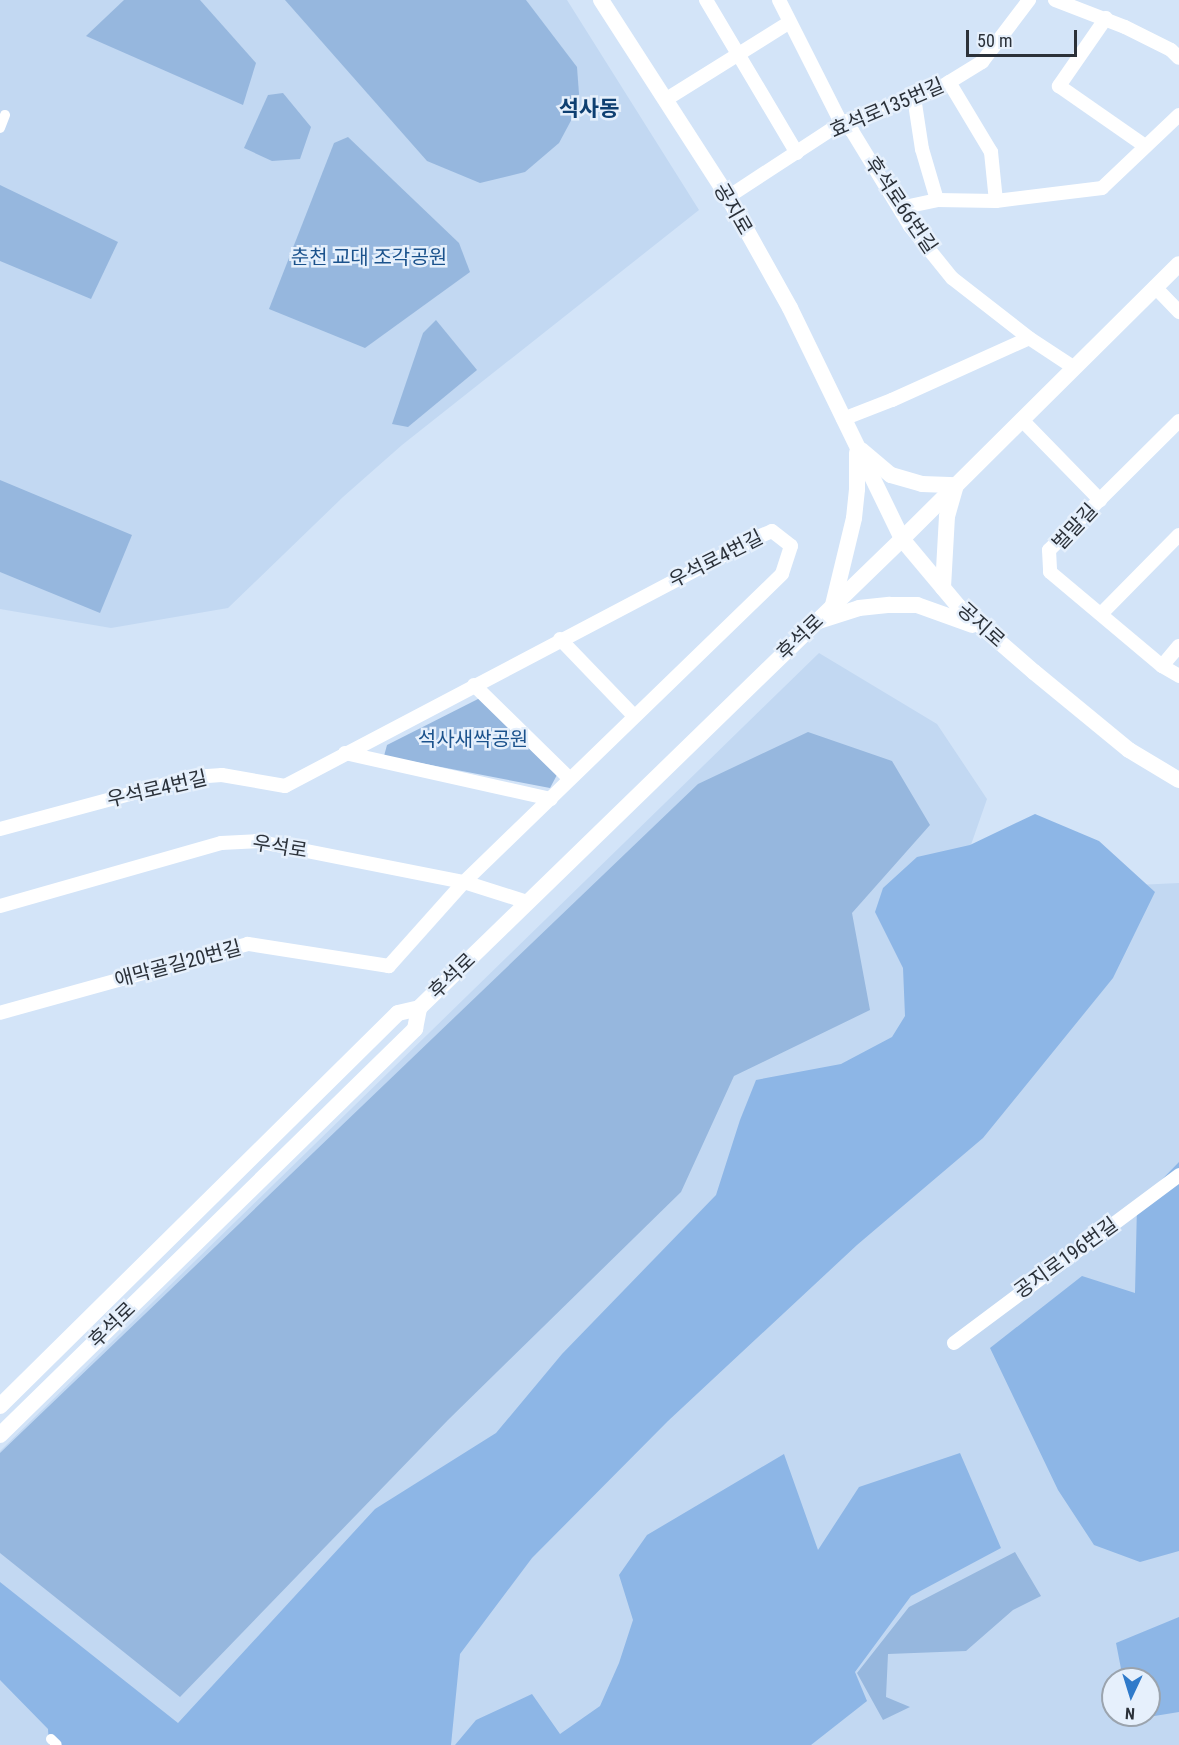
<!DOCTYPE html>
<html>
<head>
<meta charset="utf-8">
<style>
  body { margin:0 }
  #map { position:relative; width:1179px; height:1745px; overflow:hidden; background:#d3e4f8; font-family:"Roboto Condensed","Noto Sans KR",sans-serif }
  div>[style] { position:absolute }
  .built>* { inset:0; background:#c2d8f2 }
  .green>* { inset:0; background:#96b7de }
  .forest>* { inset:0; background:#8db6e6 }
  .pedestrian>* { height:10px; margin:-5px; padding:0 5px; transform-origin:5px; border-radius:5px; background:#fff }
  .minor>* { height:14px; margin:-7px; padding:0 7px; transform-origin:7px; border-radius:7px; background:#fff }
  .tertiary>* { height:16px; margin:-8px; padding:0 8px; transform-origin:8px; border-radius:8px; background:#fff }
  span { translate:-50% -50%; white-space:nowrap; text-align:center; line-height:1.15; -webkit-text-stroke:5px #e6f0fc; paint-order:stroke }
  .street-label { font-size:20px; color:#2b3139 }
  .park-label { font-size:20px; color:#1b528c }
  .quarter-label { font-size:22px; color:#0e3f71; font-weight:700 }
  .north { position:absolute; left:1101px; top:1667px; width:60px; height:60px; box-sizing:border-box; background:#e6f0fc; border:2px solid #9ba4ae; border-radius:50%; rotate:184deg; font-size:16px; font-weight:700; line-height:24px; text-align:center; color:#2b3139 }
  .north::after { content:''; display:block; margin:auto; width:21px; height:27px; background:#2f7aca; clip-path:polygon(50% 0,100% 100%,50% 72%,0 100%) }
  .scale { position:absolute; left:966px; top:30px; width:111px; height:27px; box-sizing:border-box; border:3px solid #2b3139; border-top:0; padding-left:8px; font-size:18px; line-height:21px; white-space:nowrap; color:#2b3139; -webkit-text-stroke:4px #e6f0fc; paint-order:stroke }
</style>
</head>
<body>
<div id="map">
  <div class="built">
    <i style="clip-path:polygon(0 0,567px 0,699px 210px,402px 445px,343px 497px,228px 608px,111px 628px,0 609px)"></i>
    <i style="clip-path:polygon(evenodd,819px 653px,937px 724px,987px 799px,965px 862px,1116px 886px,1179px 883px,1179px 1745px,0 1745px,0 1451px,819px 653px,1113px 1679px,1149px 1679px,1149px 1715px,1113px 1715px,1113px 1679px)"></i>
  </div>
  <div class="green">
    <i style="clip-path:polygon(124px 0,200px 0,256px 63px,243px 105px,86px 36px)"></i>
    <i style="clip-path:polygon(285px 0,526px 0,577px 67px,579px 94px,574px 115px,559px 143px,525px 172px,480px 183px,427px 161px)"></i>
    <i style="clip-path:polygon(283px 93px,311px 127px,300px 159px,272px 161px,244px 148px,268px 95px)"></i>
    <i style="clip-path:polygon(348px 137px,459px 243px,470px 272px,365px 348px,269px 309px,334px 143px)"></i>
    <i style="clip-path:polygon(0 185px,118px 242px,91px 299px,0 261px)"></i>
    <i style="clip-path:polygon(436px 320px,477px 370px,408px 427px,392px 424px,423px 333px)"></i>
    <i style="clip-path:polygon(0 480px,132px 535px,100px 613px,0 572px)"></i>
    <i style="clip-path:polygon(480px 698px,558px 773px,550px 788px,384px 756px,387px 745px)"></i>
    <i style="clip-path:polygon(808px 732px,892px 761px,930px 825px,852px 913px,870px 1010px,734px 1076px,681px 1192px,448px 1420px,180px 1697px,0 1553px,0 1453px,698px 784px)"></i>
    <i style="clip-path:polygon(1015px 1552px,1041px 1596px,1013px 1610px,966px 1651px,888px 1654px,886px 1697px,910px 1707px,883px 1720px,857px 1673px,909px 1607px)"></i>
  </div>
  <div class="forest">
    <i style="clip-path:polygon(1035px 814px,1099px 841px,1155px 892px,1113px 978px,983px 1138px,857px 1245px,668px 1421px,532px 1558px,460px 1654px,451px 1745px,49px 1745px,48px 1729px,0 1680px,0 1582px,178px 1723px,375px 1509px,496px 1433px,562px 1354px,716px 1195px,740px 1120px,756px 1080px,841px 1064px,892px 1037px,905px 1016px,903px 968px,875px 912px,883px 888px,917px 857px,970px 845px)"></i>
    <i style="clip-path:polygon(1179px 1162px,1179px 1551px,1140px 1562px,1094px 1545px,1058px 1490px,990px 1348px,1082px 1276px,1135px 1293px,1137px 1205px)"></i>
    <i style="clip-path:polygon(960px 1453px,1001px 1548px,911px 1596px,855px 1672px,867px 1701px,811px 1745px,455px 1745px,476px 1720px,532px 1694px,560px 1734px,600px 1706px,619px 1663px,633px 1620px,619px 1575px,647px 1535px,784px 1454px,818px 1550px,859px 1487px)"></i>
    <i style="clip-path:polygon(1179px 1617px,1179px 1712px,1142px 1718px,1141px 1715px,1149px 1715px,1149px 1679px,1123px 1679px,1116px 1643px)"></i>
  </div>
  <div class="pedestrian">
    <i style="left:0;top:128px;width:14px;rotate:-69deg"></i>
    <i style="left:51px;top:1739px;width:8px;rotate:45deg"></i>
  </div>
  <div class="minor">
    <i style="left:706px;top:0;width:178px;rotate:59.3deg"></i>
    <i style="left:779px;top:0;width:138px;rotate:63.2deg"></i>
    <i style="left:841px;top:123px;width:14px;rotate:36deg"></i>
    <i style="left:852px;top:131px;width:111px;rotate:58.6deg"></i>
    <i style="left:910px;top:226px;width:67px;rotate:51.1deg"></i>
    <i style="left:952px;top:278px;width:98px;rotate:37.9deg"></i>
    <i style="left:1029px;top:338px;width:53px;rotate:33.4deg"></i>
    <i style="left:1055px;top:0;width:75px;rotate:21.1deg"></i>
    <i style="left:1125px;top:27px;width:51px;rotate:26.6deg"></i>
    <i style="left:1171px;top:50px;width:11px;rotate:45deg"></i>
    <i style="left:1106px;top:18px;width:83px;rotate:124.7deg"></i>
    <i style="left:1059px;top:86px;width:105px;rotate:34.9deg"></i>
    <i style="left:949px;top:82px;width:82px;rotate:59deg"></i>
    <i style="left:991px;top:152px;width:49px;rotate:84.2deg"></i>
    <i style="left:914px;top:97px;width:53px;rotate:81.3deg"></i>
    <i style="left:922px;top:149px;width:53px;rotate:73.6deg"></i>
    <i style="left:665px;top:100px;width:147px;rotate:-32deg"></i>
    <i style="left:728px;top:197px;width:135px;rotate:-33.2deg"></i>
    <i style="left:841px;top:123px;width:103px;rotate:-19.3deg"></i>
    <i style="left:938px;top:89px;width:52px;rotate:-31.5deg"></i>
    <i style="left:982px;top:62px;width:78px;rotate:-52.8deg"></i>
    <i style="left:900px;top:208px;width:38px;rotate:-12deg"></i>
    <i style="left:937px;top:200px;width:59px;rotate:1deg"></i>
    <i style="left:996px;top:201px;width:107px;rotate:-7deg"></i>
    <i style="left:1102px;top:188px;width:106px;rotate:-43.5deg"></i>
    <i style="left:1155px;top:287px;width:35px;rotate:46deg"></i>
    <i style="left:843px;top:419px;width:53px;rotate:-21.2deg"></i>
    <i style="left:892px;top:400px;width:150px;rotate:-24.3deg"></i>
    <i style="left:1022px;top:420px;width:112px;rotate:45.7deg"></i>
    <i style="left:1179px;top:421px;width:183px;rotate:135.2deg"></i>
    <i style="left:1049px;top:550px;width:22px;rotate:87deg"></i>
    <i style="left:1050px;top:572px;width:146px;rotate:40deg"></i>
    <i style="left:1162px;top:666px;width:20px;rotate:30deg"></i>
    <i style="left:1101px;top:614px;width:111px;rotate:-45.4deg"></i>
    <i style="left:560px;top:639px;width:107px;rotate:46.1deg"></i>
    <i style="left:1162px;top:666px;width:26px;rotate:-50deg"></i>
    <i style="left:474px;top:685px;width:134px;rotate:44.4deg"></i>
    <i style="left:345px;top:753px;width:211px;rotate:12.6deg"></i>
    <i style="left:0;top:829px;width:200px;rotate:-15.1deg"></i>
    <i style="left:193px;top:777px;width:29px;rotate:-4deg"></i>
    <i style="left:222px;top:775px;width:64px;rotate:9.9deg"></i>
    <i style="left:285px;top:786px;width:535px;rotate:-27.76deg"></i>
    <i style="left:758px;top:537px;width:15px;rotate:-23deg"></i>
    <i style="left:772px;top:531px;width:24px;rotate:38deg"></i>
    <i style="left:791px;top:546px;width:29px;rotate:108deg"></i>
    <i style="left:782px;top:574px;width:443px;rotate:135.9deg"></i>
    <i style="left:464px;top:882px;width:113px;rotate:131.8deg"></i>
    <i style="left:389px;top:966px;width:143px;rotate:-171.1deg"></i>
    <i style="left:248px;top:944px;width:257px;rotate:164.5deg"></i>
    <i style="left:0;top:906px;width:230px;rotate:-15.9deg"></i>
    <i style="left:221px;top:843px;width:35px;rotate:-3deg"></i>
    <i style="left:256px;top:841px;width:212px;rotate:11.2deg"></i>
    <i style="left:464px;top:882px;width:66px;rotate:17.6deg"></i>
    <i style="left:954px;top:1343px;width:281px;rotate:-36.7deg"></i>
  </div>
  <div class="tertiary">
    <i style="left:601px;top:0;width:234px;rotate:57.2deg"></i>
    <i style="left:728px;top:197px;width:127px;rotate:60.8deg"></i>
    <i style="left:790px;top:308px;width:257px;rotate:64.1deg"></i>
    <i style="left:902px;top:539px;width:87px;rotate:50.1deg"></i>
    <i style="left:958px;top:606px;width:101px;rotate:41deg"></i>
    <i style="left:1034px;top:672px;width:123px;rotate:39.4deg"></i>
    <i style="left:1129px;top:750px;width:58px;rotate:31deg"></i>
    <i style="left:861px;top:450px;width:39px;rotate:40deg"></i>
    <i style="left:891px;top:475px;width:32px;rotate:16deg"></i>
    <i style="left:922px;top:484px;width:34px;rotate:2deg"></i>
    <i style="left:956px;top:485px;width:32px;rotate:106deg"></i>
    <i style="left:947px;top:516px;width:72px;rotate:93.2deg"></i>
    <i style="left:833px;top:605px;width:89px;rotate:-76.4deg"></i>
    <i style="left:854px;top:518px;width:29px;rotate:-84deg"></i>
    <i style="left:857px;top:489px;width:36px;rotate:-90deg"></i>
    <i style="left:819px;top:621px;width:42px;rotate:-18deg"></i>
    <i style="left:859px;top:608px;width:31px;rotate:-6deg"></i>
    <i style="left:890px;top:605px;width:27px"></i>
    <i style="left:917px;top:605px;width:59px;rotate:19.7deg"></i>
    <i style="left:0;top:1406px;width:559px;rotate:-44.64deg"></i>
    <i style="left:398px;top:1013px;width:22px;rotate:-13deg"></i>
    <i style="left:419px;top:1008px;width:673px;rotate:-44.16deg"></i>
    <i style="left:902px;top:539px;width:390px;rotate:-44.8deg"></i>
    <i style="left:0;top:1435px;width:581px;rotate:-44.37deg"></i>
    <i style="left:415px;top:1029px;width:21px;rotate:-79deg"></i>
  </div>
  <div class="street-label">
    <span style="left:887px;top:108px;rotate:-23deg">효석로135번길</span>
    <span style="left:901px;top:205px;rotate:56deg">후석로66번길</span>
    <span style="left:733px;top:209px;rotate:60deg">공지로</span>
    <span style="left:1075px;top:527px;rotate:-47deg">벌말길</span>
    <span style="left:716px;top:559px;rotate:-27deg">우석로4번길</span>
    <span style="left:981px;top:625px;rotate:42deg">공지로</span>
    <span style="left:800px;top:637px;rotate:-44deg">후석로</span>
    <span style="left:157px;top:789px;rotate:-13deg">우석로4번길</span>
    <span style="left:280px;top:847px;rotate:9deg">우석로</span>
    <span style="left:178px;top:964px;rotate:-15deg">애막골길20번길</span>
    <span style="left:452px;top:976px;rotate:-44deg">후석로</span>
    <span style="left:1066px;top:1258px;rotate:-36deg">공지로196번길</span>
    <span style="left:112px;top:1325px;rotate:-44deg">후석로</span>
  </div>
  <div class="park-label">
    <span style="left:369px;top:257px">춘천 교대 조각공원</span>
    <span style="left:473px;top:739px">석사새싹공원</span>
  </div>
  <div class="quarter-label">
    <span style="left:589px;top:109px">석사동</span>
  </div>
  <div class="north">N</div>
  <div class="scale">50 m</div>
</div>
</body>
</html>
